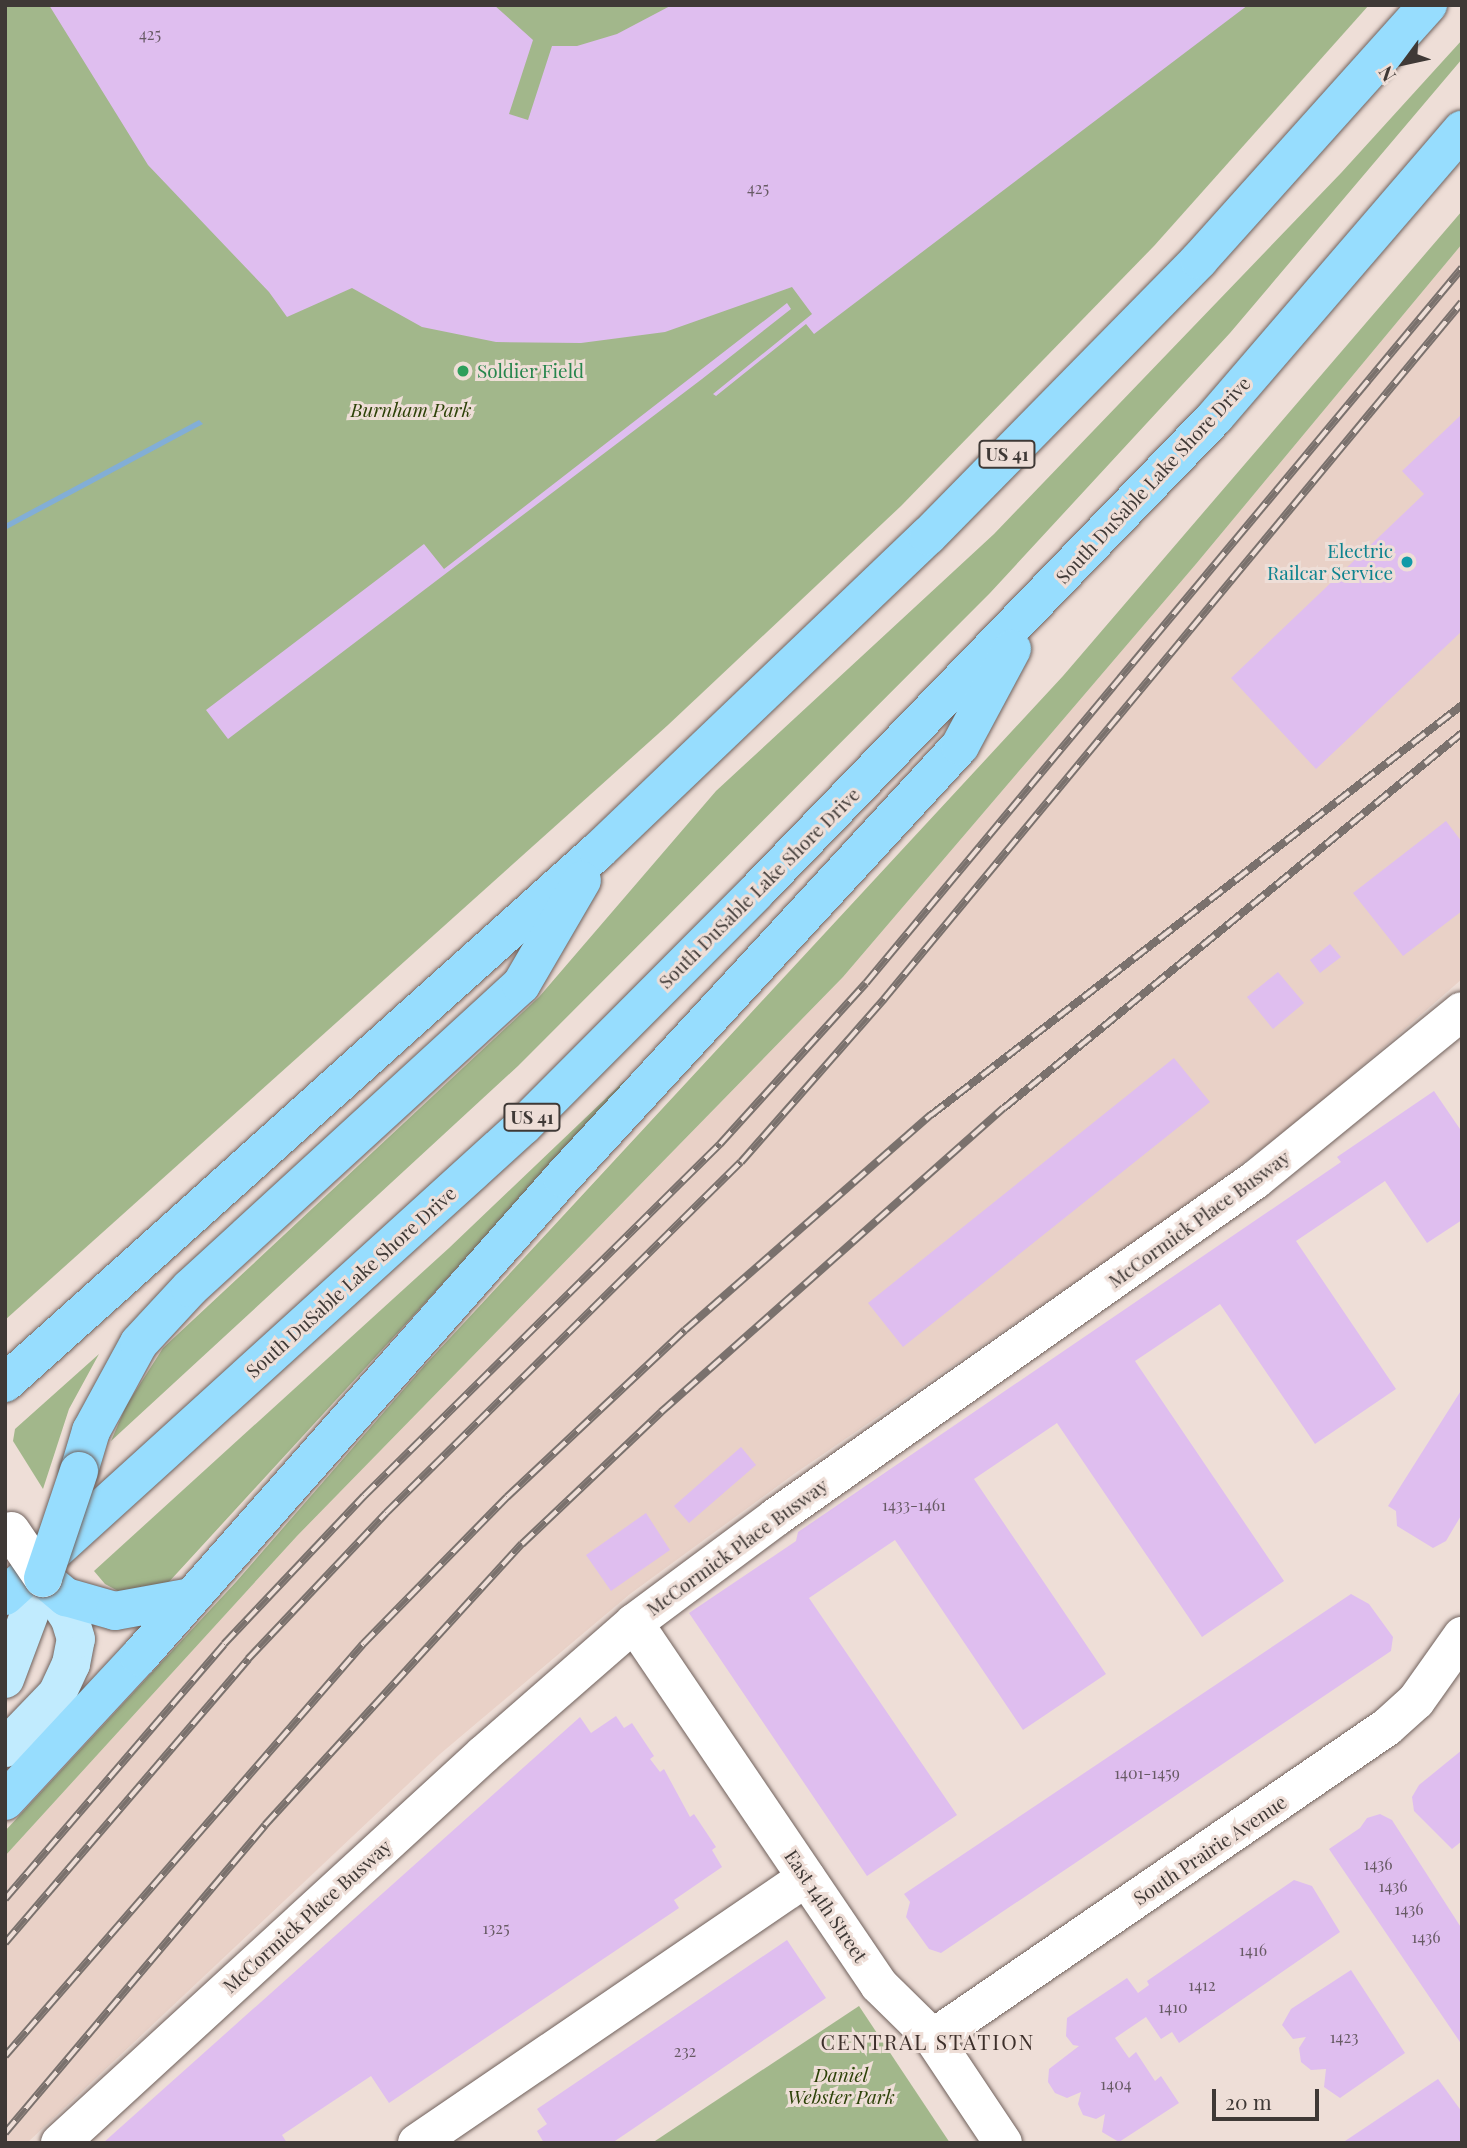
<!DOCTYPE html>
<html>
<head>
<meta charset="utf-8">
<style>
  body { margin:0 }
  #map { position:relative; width:1467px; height:2148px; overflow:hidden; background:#eeded7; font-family:"Playfair Display",serif }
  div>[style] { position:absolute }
  .built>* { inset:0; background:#e9d1c7 }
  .green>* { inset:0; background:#a2b78b }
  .water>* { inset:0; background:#82aed6 }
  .building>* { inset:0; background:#dfbeef }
  .roads { filter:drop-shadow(0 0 2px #70615c) drop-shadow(0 0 2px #70615c) }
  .minor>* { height:38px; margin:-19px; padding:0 19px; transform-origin:19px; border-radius:19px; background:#fff }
  .major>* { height:38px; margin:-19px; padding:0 19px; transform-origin:19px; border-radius:19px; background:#c1ebfe }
  .highway>* { height:38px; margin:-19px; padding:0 19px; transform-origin:19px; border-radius:19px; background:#97ddfe }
  .rail>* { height:8px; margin-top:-4px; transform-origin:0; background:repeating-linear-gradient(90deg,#eeded7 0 16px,#7a716d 0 32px); box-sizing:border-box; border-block:2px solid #7a716d }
  .bridges { filter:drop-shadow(0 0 2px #70615c) drop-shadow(0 0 2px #70615c) }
  .minor-bridge>* { height:38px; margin:-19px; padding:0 19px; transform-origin:19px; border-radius:19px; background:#fff }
  .highway-bridge>* { height:38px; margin:-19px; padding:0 19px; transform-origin:19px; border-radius:19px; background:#97ddfe }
  .dots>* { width:19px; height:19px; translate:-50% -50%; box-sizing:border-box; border:4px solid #eeded7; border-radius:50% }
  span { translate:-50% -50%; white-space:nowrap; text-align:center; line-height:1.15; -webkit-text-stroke:6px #eeded7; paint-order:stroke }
  .number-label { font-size:16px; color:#675a64 }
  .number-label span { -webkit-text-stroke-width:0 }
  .shield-label span { padding:2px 5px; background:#eeded7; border:2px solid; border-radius:5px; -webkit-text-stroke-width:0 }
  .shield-label { font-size:18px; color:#3f3936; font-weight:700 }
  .leisure-label { font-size:19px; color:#27864d }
  .left { translate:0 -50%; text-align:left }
  .park-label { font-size:19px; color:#2d4208; font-style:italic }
  .street-label { font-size:19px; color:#3f3936 }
  .culture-label { font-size:19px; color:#0d838f }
  .right { translate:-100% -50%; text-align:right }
  .neighbourhood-label { font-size:21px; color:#3c2f2a; letter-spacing:2px }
  .frame { position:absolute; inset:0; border:7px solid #3f3936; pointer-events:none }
  .north { position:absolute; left:1369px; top:28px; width:70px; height:70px; -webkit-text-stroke:5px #eeded7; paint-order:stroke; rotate:237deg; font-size:19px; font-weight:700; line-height:28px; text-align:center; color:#3f3936 }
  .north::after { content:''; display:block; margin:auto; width:24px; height:32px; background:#3f3936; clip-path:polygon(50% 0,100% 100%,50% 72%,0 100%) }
  .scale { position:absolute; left:1212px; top:2089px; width:107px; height:32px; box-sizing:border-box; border:4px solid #3f3936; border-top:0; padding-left:9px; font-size:21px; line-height:24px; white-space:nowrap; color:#3f3936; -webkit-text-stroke:5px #eeded7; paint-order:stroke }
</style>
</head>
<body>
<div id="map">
  <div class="built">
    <i style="clip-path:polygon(1462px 244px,1462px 979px,1299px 1121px,1160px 1224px,794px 1474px,630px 1594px,440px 1754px,27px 2143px,5px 2143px,5px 1856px,297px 1536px,843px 977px,1196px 564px)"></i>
  </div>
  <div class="green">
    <i style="clip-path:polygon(5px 5px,1369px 5px,1154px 246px,901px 506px,668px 725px,5px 1320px)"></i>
    <i style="clip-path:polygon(1462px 40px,1462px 59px,1230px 333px,990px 593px,518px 1066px,111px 1441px,126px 1406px,163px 1348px,539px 997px,716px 791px,994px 534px,1341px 173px)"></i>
    <i style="clip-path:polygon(1462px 211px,1462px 244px,1196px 564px,843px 977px,297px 1536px,5px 1856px,5px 1831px,236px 1582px,424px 1366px,1063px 676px)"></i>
    <i style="clip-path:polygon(624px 1081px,627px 1083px,167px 1584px,118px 1591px,105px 1584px,94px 1571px,449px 1248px)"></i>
    <i style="clip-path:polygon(99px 1354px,69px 1409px,43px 1489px,13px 1441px,15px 1429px)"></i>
    <i style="clip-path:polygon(859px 2006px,950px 2143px,652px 2143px)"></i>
  </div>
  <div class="water">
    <i style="clip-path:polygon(199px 420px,203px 424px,5px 530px,5px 524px)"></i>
  </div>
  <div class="building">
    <i style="clip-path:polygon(49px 5px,494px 5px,533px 40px,509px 114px,528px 120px,552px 46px,577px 46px,617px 34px,672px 5px,1248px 5px,814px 334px,806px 324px,716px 396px,713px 394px,812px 314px,792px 287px,665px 332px,581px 343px,496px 342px,422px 327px,352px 288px,287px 317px,269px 292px,148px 165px)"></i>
    <i style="clip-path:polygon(787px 303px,791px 309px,702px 379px,228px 739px,206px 710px,424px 544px,444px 569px)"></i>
    <i style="clip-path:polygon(1462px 414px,1462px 631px,1316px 769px,1231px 678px,1424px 494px,1402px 471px)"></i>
    <i style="clip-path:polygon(1446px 821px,1462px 842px,1462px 911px,1403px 956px,1353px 893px)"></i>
    <i style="clip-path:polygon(1330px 944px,1341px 957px,1320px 973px,1310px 960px)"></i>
    <i style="clip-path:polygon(1278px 972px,1304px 1003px,1273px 1029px,1247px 997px)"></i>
    <i style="clip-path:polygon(1174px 1058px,1210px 1102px,903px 1347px,868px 1303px)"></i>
    <i style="clip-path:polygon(1434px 1091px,1462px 1132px,1462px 1220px,1427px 1243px,1385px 1181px,1296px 1241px,1396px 1389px,1315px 1444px,1220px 1304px,1135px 1361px,1284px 1581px,1202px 1637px,1057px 1423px,974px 1479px,1106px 1674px,1023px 1730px,895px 1540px,809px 1598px,957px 1815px,867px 1876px,689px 1613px,796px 1541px,798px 1532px,1341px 1162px,1337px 1157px)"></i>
    <i style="clip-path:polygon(1462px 1389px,1462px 1514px,1446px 1541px,1433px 1548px,1397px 1526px,1396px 1511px,1388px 1506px)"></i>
    <i style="clip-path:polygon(741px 1447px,756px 1465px,689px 1523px,674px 1506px)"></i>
    <i style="clip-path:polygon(646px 1513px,670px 1550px,611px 1591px,586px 1555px)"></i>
    <i style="clip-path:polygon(1351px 1594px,1369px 1604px,1393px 1637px,1391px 1651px,941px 1953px,929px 1949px,906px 1917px,910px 1902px,904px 1894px)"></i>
    <i style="clip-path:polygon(616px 1716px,624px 1728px,632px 1723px,654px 1756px,650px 1759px,660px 1772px,664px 1769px,690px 1817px,694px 1814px,716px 1847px,712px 1850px,722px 1867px,674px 1900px,679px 1908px,389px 2103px,371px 2076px,282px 2135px,287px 2143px,103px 2143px,580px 1717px,591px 1733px)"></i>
    <i style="clip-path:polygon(1462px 1750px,1462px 1841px,1452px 1849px,1414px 1811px,1412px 1797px,1419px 1785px)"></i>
    <i style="clip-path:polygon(1380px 1814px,1392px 1820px,1462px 1929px,1462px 2045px,1329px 1849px,1360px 1828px,1367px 1818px)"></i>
    <i style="clip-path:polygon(1294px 1880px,1312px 1886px,1340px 1932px,1179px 2043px,1172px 2032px,1161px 2039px,1146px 2017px,1115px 2038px,1129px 2058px,1136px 2052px,1155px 2081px,1161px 2076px,1179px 2103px,1119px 2142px,1102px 2132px,1105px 2114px,1096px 2119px,1083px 2115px,1078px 2104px,1081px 2092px,1067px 2098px,1055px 2093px,1048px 2082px,1049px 2069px,1079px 2046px,1073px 2045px,1066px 2036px,1067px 2018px,1127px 1978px,1138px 1993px,1149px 1985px,1147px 1981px)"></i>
    <i style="clip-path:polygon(787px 1940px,826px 1998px,612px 2143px,544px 2143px,537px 2131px,547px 2124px,537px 2109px)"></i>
    <i style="clip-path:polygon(1351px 1970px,1405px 2053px,1340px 2098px,1324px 2087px,1326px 2069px,1311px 2070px,1301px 2062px,1299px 2048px,1306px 2037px,1293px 2039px,1282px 2025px,1291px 2009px)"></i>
    <i style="clip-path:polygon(1438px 2079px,1462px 2112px,1462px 2143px,1342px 2143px)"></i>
  </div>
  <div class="roads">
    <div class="minor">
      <i style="left:634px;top:1623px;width:437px;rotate:55.9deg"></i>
      <i style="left:879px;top:1985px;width:76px;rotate:44.5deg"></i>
      <i style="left:933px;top:2038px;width:126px;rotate:56.3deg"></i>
      <i style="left:933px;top:2038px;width:550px;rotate:-34.41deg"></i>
      <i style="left:1387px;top:1727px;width:39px;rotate:-42deg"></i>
      <i style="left:1416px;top:1701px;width:80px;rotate:-54.7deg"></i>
      <i style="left:60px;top:2143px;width:575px;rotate:-42.53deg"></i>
      <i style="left:484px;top:1754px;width:199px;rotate:-41.1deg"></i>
      <i style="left:634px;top:1623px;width:177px;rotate:-36.7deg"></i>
      <i style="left:776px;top:1517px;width:586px;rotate:-35.13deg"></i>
      <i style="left:1255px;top:1180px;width:267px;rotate:-39.2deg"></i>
      <i style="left:417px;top:2143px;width:471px;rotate:-34.3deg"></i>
    </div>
    <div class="major">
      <i style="left:5px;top:1679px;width:108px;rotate:-69.4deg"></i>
      <i style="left:5px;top:1748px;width:75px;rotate:-46.1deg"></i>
      <i style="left:57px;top:1694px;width:33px;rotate:-65deg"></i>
      <i style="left:71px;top:1664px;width:25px;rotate:-79deg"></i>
      <i style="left:76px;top:1639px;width:21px;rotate:-107deg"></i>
      <i style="left:70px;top:1619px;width:49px;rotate:-123.4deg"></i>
    </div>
    <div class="highway">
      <i style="left:5px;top:1383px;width:797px;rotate:-41.9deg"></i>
      <i style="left:598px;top:851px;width:456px;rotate:-43.7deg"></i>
      <i style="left:928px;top:536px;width:387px;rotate:-45.5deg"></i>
      <i style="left:1199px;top:260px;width:343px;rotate:-48.1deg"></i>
      <i style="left:79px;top:1471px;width:42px;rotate:-73.3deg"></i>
      <i style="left:91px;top:1431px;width:100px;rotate:-61.4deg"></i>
      <i style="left:139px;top:1343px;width:75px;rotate:-47.2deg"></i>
      <i style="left:190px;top:1288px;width:449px;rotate:-42.5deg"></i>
      <i style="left:521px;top:985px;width:121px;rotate:-59.8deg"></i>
      <i style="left:43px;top:1578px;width:30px;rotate:40deg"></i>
      <i style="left:66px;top:1597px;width:51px;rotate:15.9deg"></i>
      <i style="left:115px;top:1611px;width:78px;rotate:-10.3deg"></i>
      <i style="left:5px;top:1596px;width:699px;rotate:-42.22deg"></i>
      <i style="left:523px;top:1126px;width:330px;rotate:-45.1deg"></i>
      <i style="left:756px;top:892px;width:661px;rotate:-45.98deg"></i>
      <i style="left:1215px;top:417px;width:379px;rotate:-49.3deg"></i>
      <i style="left:5px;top:1801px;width:197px;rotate:-47.1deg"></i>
      <i style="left:139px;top:1657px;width:639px;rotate:-48.55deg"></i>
      <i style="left:562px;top:1178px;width:587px;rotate:-47.35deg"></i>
      <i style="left:960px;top:746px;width:110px;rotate:-61.8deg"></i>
    </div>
  </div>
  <div class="rail">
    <i style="left:5px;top:1899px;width:336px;rotate:-49.3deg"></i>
    <i style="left:224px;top:1644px;width:204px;rotate:-46.6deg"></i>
    <i style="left:364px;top:1496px;width:501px;rotate:-44.68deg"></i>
    <i style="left:720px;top:1144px;width:217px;rotate:-47.8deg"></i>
    <i style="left:866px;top:983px;width:931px;rotate:-50.19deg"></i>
    <i style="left:5px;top:1943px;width:374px;rotate:-49.4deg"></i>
    <i style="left:248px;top:1659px;width:201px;rotate:-46.6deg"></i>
    <i style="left:386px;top:1513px;width:499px;rotate:-44.7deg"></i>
    <i style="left:741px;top:1162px;width:217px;rotate:-48.7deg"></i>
    <i style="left:884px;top:999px;width:905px;rotate:-50.33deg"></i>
    <i style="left:5px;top:2056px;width:546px;rotate:-49.01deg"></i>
    <i style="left:363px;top:1644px;width:206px;rotate:-45.6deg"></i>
    <i style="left:507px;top:1497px;width:244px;rotate:-43.2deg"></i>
    <i style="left:685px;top:1330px;width:327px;rotate:-41.2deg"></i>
    <i style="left:931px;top:1115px;width:671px;rotate:-37.67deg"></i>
    <i style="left:5px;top:2133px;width:403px;rotate:-49.8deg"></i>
    <i style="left:265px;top:1825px;width:381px;rotate:-47.6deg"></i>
    <i style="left:522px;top:1544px;width:192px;rotate:-43.5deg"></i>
    <i style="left:661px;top:1412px;width:458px;rotate:-41.6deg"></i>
    <i style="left:1004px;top:1108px;width:592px;rotate:-39.31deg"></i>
  </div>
  <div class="bridges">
    <div class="minor-bridge">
      <i style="left:11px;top:1531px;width:57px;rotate:55.8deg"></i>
    </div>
    <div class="highway-bridge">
      <i style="left:43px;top:1578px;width:113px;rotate:-71.4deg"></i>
    </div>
  </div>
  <div class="dots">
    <i style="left:463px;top:371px;background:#2e9e5b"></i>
    <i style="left:1407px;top:562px;background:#0f9aa8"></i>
  </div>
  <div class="number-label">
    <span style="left:150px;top:34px">425</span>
    <span style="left:758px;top:188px">425</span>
    <span style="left:914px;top:1505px">1433-1461</span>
    <span style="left:1147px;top:1773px">1401-1459</span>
    <span style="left:1378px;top:1864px">1436</span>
    <span style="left:1393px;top:1886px">1436</span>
    <span style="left:1409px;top:1909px">1436</span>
    <span style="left:496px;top:1928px">1325</span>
    <span style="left:1426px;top:1937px">1436</span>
    <span style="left:1253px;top:1950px">1416</span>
    <span style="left:1202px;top:1985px">1412</span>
    <span style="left:1173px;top:2007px">1410</span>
    <span style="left:1344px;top:2037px">1423</span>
    <span style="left:685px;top:2051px">232</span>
    <span style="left:1116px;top:2084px">1404</span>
  </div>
  <div class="shield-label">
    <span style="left:1007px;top:454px">US 41</span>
    <span style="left:532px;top:1117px">US 41</span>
  </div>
  <div class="leisure-label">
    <span class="left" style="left:477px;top:371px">Soldier Field</span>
  </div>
  <div class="park-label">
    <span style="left:411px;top:410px">Burnham Park</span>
    <span style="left:841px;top:2086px">Daniel<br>Webster Park</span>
  </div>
  <div class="street-label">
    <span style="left:1153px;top:480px;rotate:-47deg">South DuSable Lake Shore Drive</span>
    <span style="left:759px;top:888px;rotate:-45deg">South DuSable Lake Shore Drive</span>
    <span style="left:1199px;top:1219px;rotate:-36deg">McCormick Place Busway</span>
    <span style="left:351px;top:1282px;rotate:-42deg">South DuSable Lake Shore Drive</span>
    <span style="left:737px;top:1547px;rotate:-36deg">McCormick Place Busway</span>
    <span style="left:1210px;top:1850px;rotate:-34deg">South Prairie Avenue</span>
    <span style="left:826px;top:1906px;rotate:56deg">East 14th Street</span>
    <span style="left:307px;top:1916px;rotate:-42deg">McCormick Place Busway</span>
  </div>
  <div class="culture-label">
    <span class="right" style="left:1393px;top:562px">Electric<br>Railcar Service</span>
  </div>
  <div class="neighbourhood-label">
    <span style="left:928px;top:2041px">CENTRAL STATION</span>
  </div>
  <div class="frame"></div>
  <div class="north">N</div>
  <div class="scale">20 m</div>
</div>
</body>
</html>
